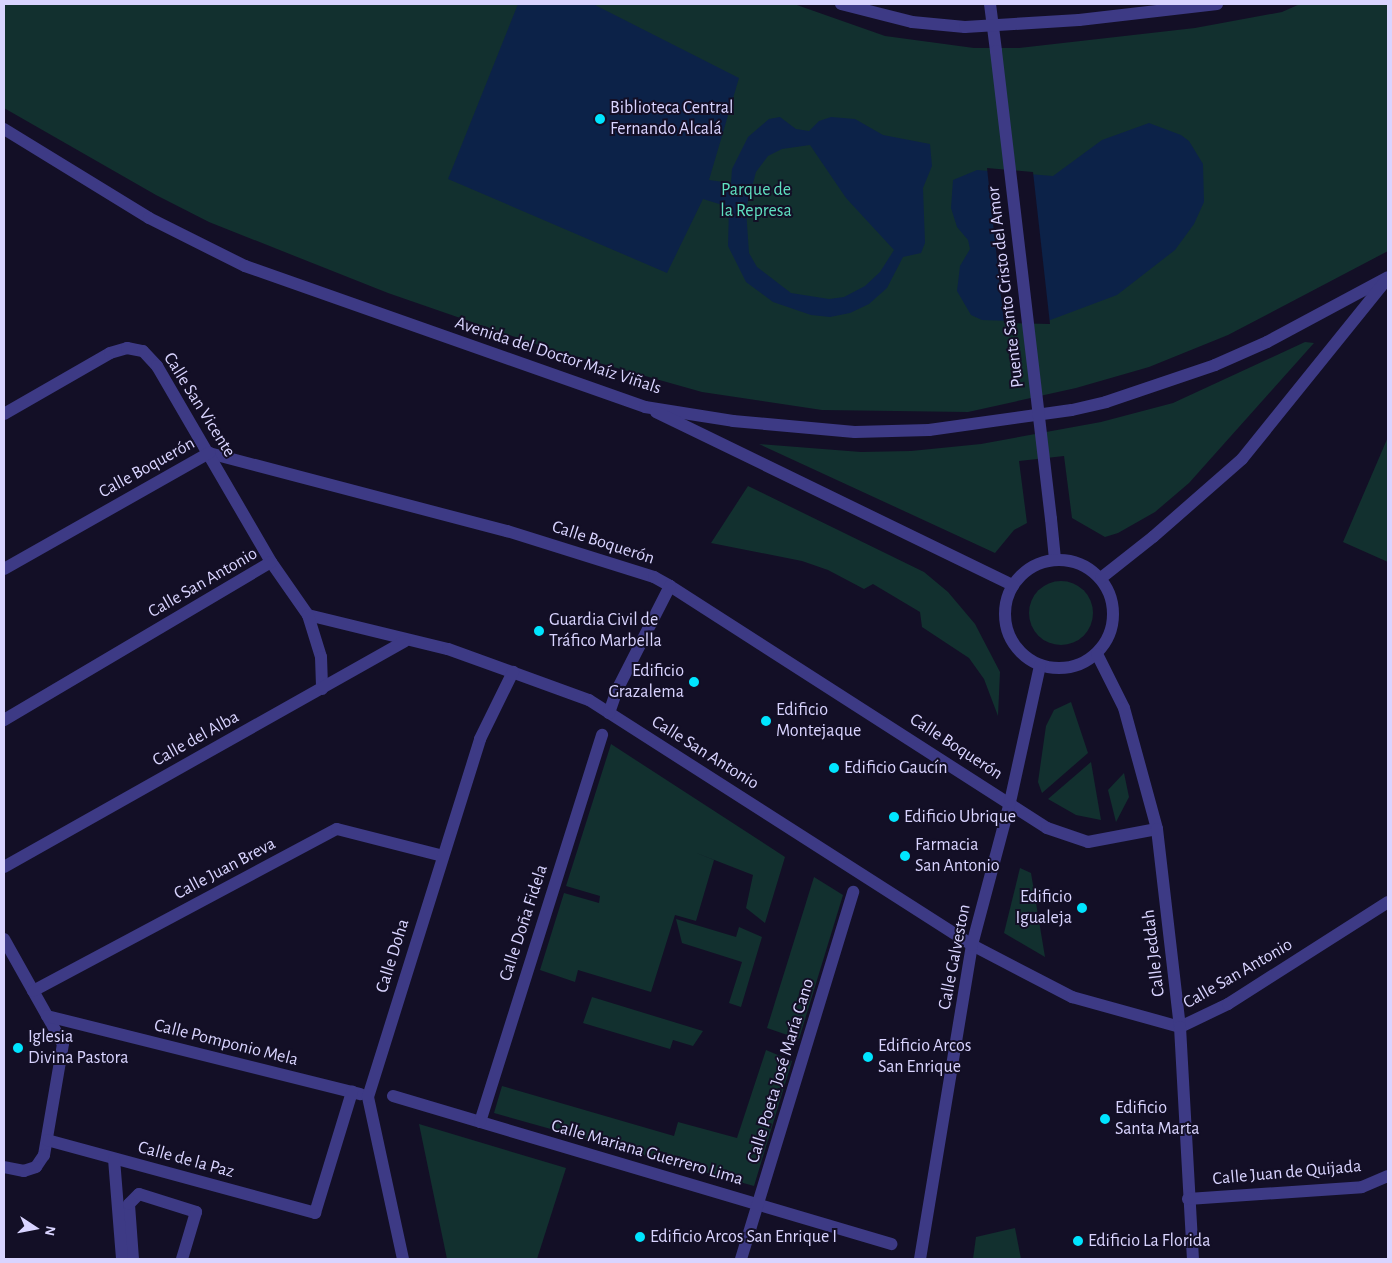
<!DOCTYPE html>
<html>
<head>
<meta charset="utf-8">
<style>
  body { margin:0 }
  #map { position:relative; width:1392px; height:1263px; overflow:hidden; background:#130f26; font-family:"Alegreya Sans",sans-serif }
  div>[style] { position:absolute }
  .green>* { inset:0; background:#12302f }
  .round { border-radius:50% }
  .water>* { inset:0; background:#0c2248 }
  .pier>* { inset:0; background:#130f26 }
  .pedestrian>* { height:12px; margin:-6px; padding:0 6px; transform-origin:6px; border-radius:6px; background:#3d3a85 }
  .minor>* { height:12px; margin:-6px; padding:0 6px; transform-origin:6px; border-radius:6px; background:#3d3a85 }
  .minor>.ring { margin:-6px; padding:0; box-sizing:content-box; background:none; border:12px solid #3d3a85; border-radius:50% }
  .tertiary>* { height:12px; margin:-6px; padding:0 6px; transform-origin:6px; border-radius:6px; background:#3d3a85 }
  .minor-bridge>* { height:12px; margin:-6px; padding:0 6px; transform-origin:6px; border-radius:6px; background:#3d3a85 }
  .dots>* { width:14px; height:14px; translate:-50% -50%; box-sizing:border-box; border:2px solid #130f26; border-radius:50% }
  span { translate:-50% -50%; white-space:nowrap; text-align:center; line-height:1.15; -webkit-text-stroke:4px #130f26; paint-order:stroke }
  .poi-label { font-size:18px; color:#d9d4ff }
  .left { translate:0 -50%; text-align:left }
  .right { translate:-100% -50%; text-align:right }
  .park-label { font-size:18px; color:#5fe0c0 }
  .street-label { font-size:18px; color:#d9d4ff }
  .frame { position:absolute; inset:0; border:5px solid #d9d4ff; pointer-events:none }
  .north { position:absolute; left:10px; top:1203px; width:50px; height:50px; -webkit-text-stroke:4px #130f26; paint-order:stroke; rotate:101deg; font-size:14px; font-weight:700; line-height:20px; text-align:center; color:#d9d4ff }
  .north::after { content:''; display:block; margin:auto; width:18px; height:22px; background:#d9d4ff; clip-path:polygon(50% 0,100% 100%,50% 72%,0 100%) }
</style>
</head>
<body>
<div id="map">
  <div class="green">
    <i style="clip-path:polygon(4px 4px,794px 4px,885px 36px,974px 48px,1019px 48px,1195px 28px,1282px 12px,1300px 4px,1388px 4px,1388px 251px,1228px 335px,1149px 367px,1076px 388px,968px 412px,822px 410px,702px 392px,553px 350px,388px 293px,209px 222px,156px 195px,4px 108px)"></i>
    <i style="clip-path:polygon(1305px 342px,1314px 343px,1189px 483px,1155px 512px,1118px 533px,1105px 537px,1072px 518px,1064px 456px,1019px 461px,1027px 523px,1014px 530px,995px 553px,759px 444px,861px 452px,911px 451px,981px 444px,1101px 422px,1173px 403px)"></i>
    <i style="clip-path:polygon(1388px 437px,1388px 562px,1343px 542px)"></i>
    <i style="clip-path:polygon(748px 486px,924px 572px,948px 592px,975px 624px,1000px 672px,998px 716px,984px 679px,969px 658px,922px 627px,920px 612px,873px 584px,864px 589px,828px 570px,802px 561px,711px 543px)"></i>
    <i class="round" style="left:1029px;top:581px;width:64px;height:64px"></i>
    <i style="clip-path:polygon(1071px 702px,1088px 753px,1042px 793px,1038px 782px,1046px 726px,1054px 710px)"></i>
    <i style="clip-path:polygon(611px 744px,785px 857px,765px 923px,746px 908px,753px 875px,694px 852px,714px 860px,696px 921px,675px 915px,651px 992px,578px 970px,575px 982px,540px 970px,564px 893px,599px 903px,600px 896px,566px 886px)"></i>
    <i style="clip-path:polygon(1091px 762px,1101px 820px,1076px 815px,1048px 799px)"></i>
    <i style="clip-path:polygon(1124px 773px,1129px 797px,1116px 822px,1108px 790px)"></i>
    <i style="clip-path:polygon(1020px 868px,1031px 873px,1045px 957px,1004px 933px)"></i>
    <i style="clip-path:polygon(814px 877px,843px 895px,799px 1039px,767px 1028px)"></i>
    <i style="clip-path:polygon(676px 919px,736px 937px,739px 927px,762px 937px,741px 1007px,729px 1003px,742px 962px,682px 943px)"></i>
    <i style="clip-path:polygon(592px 997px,703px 1031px,693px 1046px,673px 1040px,670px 1049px,583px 1023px)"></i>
    <i style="clip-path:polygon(766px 1050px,792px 1061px,754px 1186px,494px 1113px,502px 1086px,674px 1136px,678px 1122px,737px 1138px)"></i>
    <i style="clip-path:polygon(419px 1124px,566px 1168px,537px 1259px,447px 1259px)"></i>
    <i style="clip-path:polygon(1015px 1228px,1021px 1259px,973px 1259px,976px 1237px)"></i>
  </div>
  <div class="water">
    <i style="clip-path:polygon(evenodd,518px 4px,593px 4px,739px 78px,709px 180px,731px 183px,732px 169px,748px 137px,769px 119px,780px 117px,796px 129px,809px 131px,819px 121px,831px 117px,855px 119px,883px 135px,930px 144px,932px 166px,923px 188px,925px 243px,921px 253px,903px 257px,887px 288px,869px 304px,850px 313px,830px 317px,811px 315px,773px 302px,746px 282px,728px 246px,729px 207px,703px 199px,667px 273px,448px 179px,518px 4px,810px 145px,846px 198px,894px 250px,880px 272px,865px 286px,844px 297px,829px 299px,791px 293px,757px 267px,749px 253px,746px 209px,756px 172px,768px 156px,782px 149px,810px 145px)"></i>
    <i style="clip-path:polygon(1149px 123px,1181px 135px,1189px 141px,1203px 164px,1204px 202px,1194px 224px,1175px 250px,1117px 295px,1045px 322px,982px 320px,971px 315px,957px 291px,960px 266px,970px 249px,968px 240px,957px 227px,951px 208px,953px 180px,977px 170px,1053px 176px,1102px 140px)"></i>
  </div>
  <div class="pier">
    <i style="clip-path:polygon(987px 168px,1033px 172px,1050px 324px,1004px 323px)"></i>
  </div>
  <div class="pedestrian">
    <i style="left:209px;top:453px;width:308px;rotate:14.7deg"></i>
    <i style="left:393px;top:1096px;width:520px;rotate:16.55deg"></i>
    <i style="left:480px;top:1122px;width:406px;rotate:-72.5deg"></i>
    <i style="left:133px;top:1259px;width:55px;rotate:-94.2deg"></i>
    <i style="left:129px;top:1204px;width:14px;rotate:-45deg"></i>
    <i style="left:139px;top:1194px;width:60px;rotate:17.5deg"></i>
    <i style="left:196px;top:1212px;width:49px;rotate:106.6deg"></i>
    <i style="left:741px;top:1259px;width:384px;rotate:-73deg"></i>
  </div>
  <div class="minor">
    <i style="left:990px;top:4px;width:47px;rotate:82.7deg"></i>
    <i style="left:4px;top:414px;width:122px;rotate:-29.9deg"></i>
    <i style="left:110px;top:353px;width:18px;rotate:-16deg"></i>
    <i style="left:127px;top:348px;width:16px;rotate:11deg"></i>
    <i style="left:143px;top:351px;width:21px;rotate:47deg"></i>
    <i style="left:157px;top:366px;width:227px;rotate:59.8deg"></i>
    <i style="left:271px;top:562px;width:65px;rotate:55.1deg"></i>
    <i style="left:308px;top:615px;width:144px;rotate:13.7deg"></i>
    <i style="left:448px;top:649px;width:150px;rotate:19.9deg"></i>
    <i style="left:589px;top:700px;width:455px;rotate:32.6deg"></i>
    <i style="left:972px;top:945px;width:113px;rotate:27.5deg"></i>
    <i style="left:1072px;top:997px;width:112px;rotate:15.5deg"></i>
    <i style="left:1180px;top:1027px;width:53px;rotate:-25.6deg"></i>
    <i style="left:1228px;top:1004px;width:190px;rotate:-32.5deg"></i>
    <i style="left:1051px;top:519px;width:40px;rotate:84.3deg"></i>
    <i style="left:507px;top:531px;width:154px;rotate:17.4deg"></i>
    <i style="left:654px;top:577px;width:18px;rotate:29deg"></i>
    <i style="left:670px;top:586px;width:448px;rotate:32.7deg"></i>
    <i style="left:1047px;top:828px;width:43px;rotate:18.9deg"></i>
    <i style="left:1088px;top:842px;width:70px;rotate:-10.7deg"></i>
    <i class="ring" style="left:1005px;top:560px;width:96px;height:96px"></i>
    <i style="left:4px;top:569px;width:236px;rotate:-29.5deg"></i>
    <i style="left:308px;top:615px;width:44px;rotate:72.8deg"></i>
    <i style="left:321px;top:657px;width:32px;rotate:88deg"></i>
    <i style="left:1097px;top:654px;width:60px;rotate:63.4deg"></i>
    <i style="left:1124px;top:708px;width:125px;rotate:74.7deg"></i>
    <i style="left:1157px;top:829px;width:199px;rotate:83.4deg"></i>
    <i style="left:1180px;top:1027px;width:232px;rotate:86.8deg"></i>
    <i style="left:609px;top:713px;width:24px;rotate:-71deg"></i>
    <i style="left:617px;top:690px;width:117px;rotate:-63deg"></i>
    <i style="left:4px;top:720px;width:310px;rotate:-30.6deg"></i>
    <i style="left:4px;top:867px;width:460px;rotate:-29.4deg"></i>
    <i style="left:4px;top:939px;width:120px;rotate:60.7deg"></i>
    <i style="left:63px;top:1044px;width:113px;rotate:99.7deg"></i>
    <i style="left:44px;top:1155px;width:14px;rotate:124deg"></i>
    <i style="left:36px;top:1167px;width:13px;rotate:162deg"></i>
    <i style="left:24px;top:1171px;width:20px;rotate:-169deg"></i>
    <i style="left:33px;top:991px;width:344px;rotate:-28.1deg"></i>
    <i style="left:337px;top:829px;width:109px;rotate:14.3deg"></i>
    <i style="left:47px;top:1016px;width:323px;rotate:14deg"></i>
    <i style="left:47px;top:1140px;width:278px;rotate:15.2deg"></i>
    <i style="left:315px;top:1213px;width:127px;rotate:-73deg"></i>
    <i style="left:114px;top:1159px;width:100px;rotate:85.4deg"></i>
    <i style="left:1188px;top:1199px;width:174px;rotate:-3.9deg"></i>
    <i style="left:1362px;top:1187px;width:28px;rotate:-23deg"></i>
    <i style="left:403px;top:1259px;width:166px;rotate:-102.2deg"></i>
    <i style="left:368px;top:1097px;width:375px;rotate:-72.6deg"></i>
    <i style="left:480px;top:739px;width:75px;rotate:-63.8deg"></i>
    <i style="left:920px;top:1259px;width:318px;rotate:-80.6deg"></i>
    <i style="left:972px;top:945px;width:148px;rotate:-75.1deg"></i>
    <i style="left:1010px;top:802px;width:140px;rotate:-77.6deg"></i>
  </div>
  <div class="tertiary">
    <i style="left:841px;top:4px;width:73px;rotate:14.2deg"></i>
    <i style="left:912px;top:22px;width:53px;rotate:5.4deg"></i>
    <i style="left:965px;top:27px;width:114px;rotate:-3.5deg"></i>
    <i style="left:1079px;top:20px;width:139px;rotate:-6.6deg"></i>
    <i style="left:4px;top:129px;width:170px;rotate:31.5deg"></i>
    <i style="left:149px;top:218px;width:107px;rotate:26.6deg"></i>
    <i style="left:245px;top:266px;width:424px;rotate:19.4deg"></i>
    <i style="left:645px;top:407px;width:89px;rotate:9deg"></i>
    <i style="left:733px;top:421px;width:122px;rotate:5.2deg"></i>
    <i style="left:855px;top:432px;width:74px;rotate:-1.5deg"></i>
    <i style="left:929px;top:430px;width:144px;rotate:-8deg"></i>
    <i style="left:1072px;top:410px;width:35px;rotate:-13deg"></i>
    <i style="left:1106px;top:402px;width:115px;rotate:-18.7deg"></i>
    <i style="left:1215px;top:365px;width:57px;rotate:-23.9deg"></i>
    <i style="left:1267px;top:342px;width:137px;rotate:-28.2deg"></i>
    <i style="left:656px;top:412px;width:397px;rotate:25.9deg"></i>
    <i style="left:1101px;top:578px;width:66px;rotate:-38.3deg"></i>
    <i style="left:1153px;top:537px;width:118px;rotate:-41.2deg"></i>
    <i style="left:1242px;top:459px;width:228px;rotate:-51.1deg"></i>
  </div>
  <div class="minor-bridge">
    <i style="left:996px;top:51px;width:471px;rotate:83.3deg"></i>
  </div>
  <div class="dots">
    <i style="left:600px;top:119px;background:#00e5ff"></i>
    <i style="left:539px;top:631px;background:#00e5ff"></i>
    <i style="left:694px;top:682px;background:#00e5ff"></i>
    <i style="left:766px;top:721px;background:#00e5ff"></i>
    <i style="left:834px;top:768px;background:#00e5ff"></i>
    <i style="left:894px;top:817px;background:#00e5ff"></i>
    <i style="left:905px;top:856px;background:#00e5ff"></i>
    <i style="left:1082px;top:908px;background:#00e5ff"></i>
    <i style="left:18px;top:1048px;background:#00e5ff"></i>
    <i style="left:868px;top:1057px;background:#00e5ff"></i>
    <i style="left:1105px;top:1119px;background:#00e5ff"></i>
    <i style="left:640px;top:1237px;background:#00e5ff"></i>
    <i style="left:1078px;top:1241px;background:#00e5ff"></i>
  </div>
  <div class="poi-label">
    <span class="left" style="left:610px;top:119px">Biblioteca Central<br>Fernando Alcalá</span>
    <span class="left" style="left:549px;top:631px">Guardia Civil de<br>Tráfico Marbella</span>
    <span class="right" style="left:684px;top:682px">Edificio<br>Grazalema</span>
    <span class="left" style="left:776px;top:721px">Edificio<br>Montejaque</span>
    <span class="left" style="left:844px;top:768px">Edificio Gaucín</span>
    <span class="left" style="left:904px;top:817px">Edificio Ubrique</span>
    <span class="left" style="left:915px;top:856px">Farmacia<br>San Antonio</span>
    <span class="right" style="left:1072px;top:908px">Edificio<br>Igualeja</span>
    <span class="left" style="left:28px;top:1048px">Iglesia<br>Divina Pastora</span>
    <span class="left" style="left:878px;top:1057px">Edificio Arcos<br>San Enrique</span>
    <span class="left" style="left:1115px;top:1119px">Edificio<br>Santa Marta</span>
    <span class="left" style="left:650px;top:1237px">Edificio Arcos San Enrique I</span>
    <span class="left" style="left:1088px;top:1241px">Edificio La Florida</span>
  </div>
  <div class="park-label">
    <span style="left:756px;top:201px">Parque de<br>la Represa</span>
  </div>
  <div class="street-label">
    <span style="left:1006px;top:287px;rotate:-97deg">Puente Santo Cristo del Amor</span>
    <span style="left:558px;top:356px;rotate:18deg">Avenida del Doctor Maíz Viñals</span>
    <span style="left:199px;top:405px;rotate:58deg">Calle San Vicente</span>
    <span style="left:147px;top:468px;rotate:-29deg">Calle Boquerón</span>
    <span style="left:603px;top:543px;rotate:18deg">Calle Boquerón</span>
    <span style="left:203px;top:583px;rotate:-30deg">Calle San Antonio</span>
    <span style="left:196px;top:739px;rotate:-29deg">Calle del Alba</span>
    <span style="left:956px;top:747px;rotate:33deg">Calle Boquerón</span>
    <span style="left:705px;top:753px;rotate:32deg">Calle San Antonio</span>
    <span style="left:225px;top:869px;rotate:-28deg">Calle Juan Breva</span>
    <span style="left:524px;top:923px;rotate:-72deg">Calle Doña Fidela</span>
    <span style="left:1154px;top:953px;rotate:-97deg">Calle Jeddah</span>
    <span style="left:393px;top:956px;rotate:-73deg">Calle Doha</span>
    <span style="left:955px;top:957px;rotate:-79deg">Calle Galveston</span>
    <span style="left:1238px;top:974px;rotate:-30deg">Calle San Antonio</span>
    <span style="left:226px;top:1043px;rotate:14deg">Calle Pomponio Mela</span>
    <span style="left:781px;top:1071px;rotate:-73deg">Calle Poeta José María Cano</span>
    <span style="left:647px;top:1153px;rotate:16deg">Calle Mariana Guerrero Lima</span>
    <span style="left:186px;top:1160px;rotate:15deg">Calle de la Paz</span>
    <span style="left:1287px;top:1173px;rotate:-5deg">Calle Juan de Quijada</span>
  </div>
  <div class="frame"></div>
  <div class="north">N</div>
</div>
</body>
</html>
